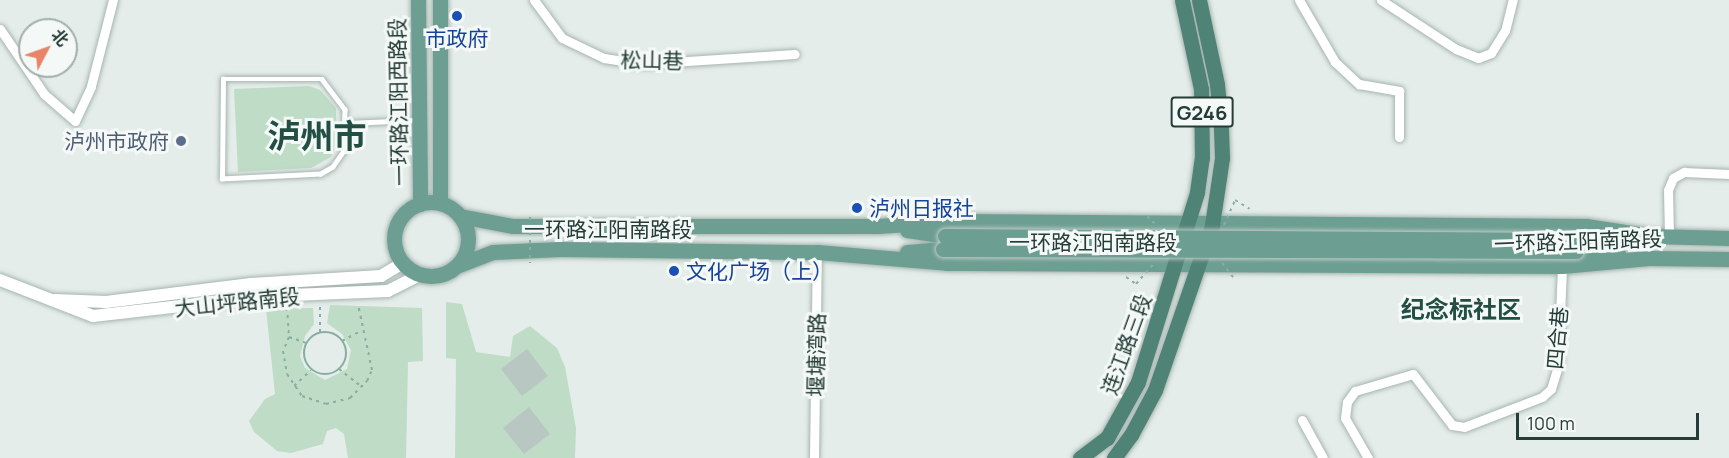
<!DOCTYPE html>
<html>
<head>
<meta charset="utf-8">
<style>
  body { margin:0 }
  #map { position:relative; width:1729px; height:458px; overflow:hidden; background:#e4ede9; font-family:Manrope,"Noto Sans SC",sans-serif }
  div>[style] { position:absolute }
  .green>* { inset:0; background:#bfdcc6 }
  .building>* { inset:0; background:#b9c7c2 }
  .path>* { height:2px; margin-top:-1px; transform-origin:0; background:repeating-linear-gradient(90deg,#87aea1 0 3px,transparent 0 7.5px) }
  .path>.ring { margin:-1px; padding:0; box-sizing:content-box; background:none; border:2px solid #87aea1; border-radius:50% }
  .roads { filter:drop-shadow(0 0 2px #a7b5b0) drop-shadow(0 0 2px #a7b5b0) }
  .service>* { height:4.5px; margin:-2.25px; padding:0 2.25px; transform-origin:2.25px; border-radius:2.25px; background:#fff }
  .minor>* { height:9px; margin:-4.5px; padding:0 4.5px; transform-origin:4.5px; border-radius:4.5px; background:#fff }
  .tertiary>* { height:12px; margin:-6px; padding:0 6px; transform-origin:6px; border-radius:6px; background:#fff }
  .primary>* { height:15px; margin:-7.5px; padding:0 7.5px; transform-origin:7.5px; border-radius:7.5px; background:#6c9f91 }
  .primary>.ring { margin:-7.5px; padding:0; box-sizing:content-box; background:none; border:15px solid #6c9f91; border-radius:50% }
  .trunk>* { height:15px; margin:-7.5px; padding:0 7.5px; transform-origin:7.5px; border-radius:7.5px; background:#4f8376 }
  .path-bridge>* { height:2px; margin-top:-1px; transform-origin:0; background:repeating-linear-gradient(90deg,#87aea1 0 3px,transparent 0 7.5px) }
  .bridges { filter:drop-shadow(0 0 2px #c2c9c7) drop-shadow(0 0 2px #c2c9c7) }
  .primary-bridge>* { height:15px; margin:-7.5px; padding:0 7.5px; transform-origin:7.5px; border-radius:7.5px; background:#6c9f91 }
  .dots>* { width:16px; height:16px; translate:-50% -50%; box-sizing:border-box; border:3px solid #f4f9f7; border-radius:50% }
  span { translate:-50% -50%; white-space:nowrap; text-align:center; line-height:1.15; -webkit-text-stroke:6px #f4f9f7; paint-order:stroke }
  .shield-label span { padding:2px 4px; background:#f4f9f7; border:2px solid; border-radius:4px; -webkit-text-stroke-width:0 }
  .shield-label { font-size:20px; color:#253d36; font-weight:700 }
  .transit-label { font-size:21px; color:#164399 }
  .left { translate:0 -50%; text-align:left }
  .street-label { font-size:21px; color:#253d36 }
  .service-label { font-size:21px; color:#4e5e75 }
  .right { translate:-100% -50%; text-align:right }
  .quarter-label { font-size:24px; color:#224e43; font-weight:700 }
  .town-label { font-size:33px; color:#224e43; font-weight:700 }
  .north { position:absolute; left:18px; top:18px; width:60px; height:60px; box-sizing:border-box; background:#f4f9f7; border:2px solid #a1aeaa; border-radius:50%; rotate:49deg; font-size:16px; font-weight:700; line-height:24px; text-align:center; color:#253d36 }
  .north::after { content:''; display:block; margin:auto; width:21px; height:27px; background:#e88566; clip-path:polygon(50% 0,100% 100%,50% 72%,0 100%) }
  .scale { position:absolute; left:1516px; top:413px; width:183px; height:27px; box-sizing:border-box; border:3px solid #253d36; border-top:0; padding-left:8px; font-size:18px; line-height:21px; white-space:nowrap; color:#253d36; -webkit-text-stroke:4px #f4f9f7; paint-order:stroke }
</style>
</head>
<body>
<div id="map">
  <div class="green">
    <i style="clip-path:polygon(309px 86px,320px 90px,336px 108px,337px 145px,331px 157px,311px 168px,238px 172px,234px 89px)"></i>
    <i style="clip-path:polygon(446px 302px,462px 304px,476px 352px,510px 357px,513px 336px,530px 326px,557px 348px,565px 367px,576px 428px,575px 458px,455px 458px,456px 359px,446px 358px)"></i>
    <i style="clip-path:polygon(330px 305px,422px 308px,423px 361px,408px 362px,406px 458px,348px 458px,344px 434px,336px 428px,327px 431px,323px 444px,291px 453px,277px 451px,254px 432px,249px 421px,265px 399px,275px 394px,266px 309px,313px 308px,314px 324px,305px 336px,300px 356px,305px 368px,325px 380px,347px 369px,351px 350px,342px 334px,327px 323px)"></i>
  </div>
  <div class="building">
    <i style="clip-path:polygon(527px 349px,548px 376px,522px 396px,501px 369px)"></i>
    <i style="clip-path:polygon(529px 407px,550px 434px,524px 454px,503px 428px)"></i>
  </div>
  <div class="path">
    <i style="left:1235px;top:200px;width:17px;rotate:31deg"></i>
    <i style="left:1126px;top:277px;width:12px;rotate:35deg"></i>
    <i style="left:287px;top:308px;width:29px;rotate:86deg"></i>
    <i style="left:289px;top:337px;width:15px;rotate:113deg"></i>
    <i style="left:283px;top:351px;width:23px;rotate:80deg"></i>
    <i style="left:287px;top:374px;width:27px;rotate:56deg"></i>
    <i style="left:302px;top:396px;width:25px;rotate:18deg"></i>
    <i style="left:326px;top:404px;width:25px;rotate:-14deg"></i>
    <i style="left:350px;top:398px;width:24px;rotate:-45deg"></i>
    <i style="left:367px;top:381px;width:12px;rotate:-66deg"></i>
    <i style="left:372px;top:370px;width:67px;rotate:-102deg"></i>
    <i class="ring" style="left:304px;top:332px;width:40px;height:40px"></i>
    <i style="left:320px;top:332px;width:27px;rotate:-90deg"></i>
    <i style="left:289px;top:337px;width:18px;rotate:19deg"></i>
    <i style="left:342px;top:341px;width:21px;rotate:-28deg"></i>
    <i style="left:339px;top:369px;width:29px;rotate:38deg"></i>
    <i style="left:294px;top:386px;width:23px;rotate:-43deg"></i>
  </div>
  <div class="roads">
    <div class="service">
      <i style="left:223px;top:79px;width:99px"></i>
      <i style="left:322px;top:79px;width:38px;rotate:53deg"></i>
      <i style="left:345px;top:109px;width:42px;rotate:91.4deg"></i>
      <i style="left:344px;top:151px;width:19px;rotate:125deg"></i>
      <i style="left:333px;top:167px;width:14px;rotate:150deg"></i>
      <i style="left:321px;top:174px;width:99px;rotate:177.1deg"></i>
      <i style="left:222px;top:179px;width:100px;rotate:-89.4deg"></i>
      <i style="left:347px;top:123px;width:69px;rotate:-2.5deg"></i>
    </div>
    <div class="minor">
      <i style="left:534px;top:0;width:47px;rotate:53.6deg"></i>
      <i style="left:562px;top:38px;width:47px;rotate:25.5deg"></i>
      <i style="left:604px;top:58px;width:37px;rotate:9deg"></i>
      <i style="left:641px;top:64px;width:154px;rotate:-3.7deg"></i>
      <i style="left:1299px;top:0;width:72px;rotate:59.9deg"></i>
      <i style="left:1335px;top:62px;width:33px;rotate:43deg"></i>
      <i style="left:1359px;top:84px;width:41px;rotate:9.9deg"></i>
      <i style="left:1399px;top:91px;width:46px;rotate:90deg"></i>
      <i style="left:1381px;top:0;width:90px;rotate:33.2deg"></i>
      <i style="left:1456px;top:49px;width:24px;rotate:22deg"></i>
      <i style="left:1478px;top:58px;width:14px;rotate:-21deg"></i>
      <i style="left:1491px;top:53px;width:26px;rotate:-58deg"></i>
      <i style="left:1505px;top:31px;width:32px;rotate:-76deg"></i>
      <i style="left:0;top:29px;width:78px;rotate:55.9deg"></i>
      <i style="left:44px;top:94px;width:41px;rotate:41.1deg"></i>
      <i style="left:75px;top:121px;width:38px;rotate:-65deg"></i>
      <i style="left:91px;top:86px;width:89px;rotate:-75.7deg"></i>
      <i style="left:1669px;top:237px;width:47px;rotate:-91.2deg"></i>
      <i style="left:1668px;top:190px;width:13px;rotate:-67deg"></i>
      <i style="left:1673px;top:178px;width:13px;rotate:-29deg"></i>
      <i style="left:1684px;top:172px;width:45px;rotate:2.5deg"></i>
      <i style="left:1302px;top:420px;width:43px;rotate:61.1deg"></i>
      <i style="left:814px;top:458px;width:206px;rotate:-89.2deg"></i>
      <i style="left:1368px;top:458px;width:46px;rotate:-119.9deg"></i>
      <i style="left:1345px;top:418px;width:16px;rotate:-83deg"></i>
      <i style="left:1347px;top:402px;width:14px;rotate:-54deg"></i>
      <i style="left:1355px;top:391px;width:60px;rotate:-16.3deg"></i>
      <i style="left:1413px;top:374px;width:64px;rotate:52.6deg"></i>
      <i style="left:1452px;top:425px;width:12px;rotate:9deg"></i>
      <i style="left:1464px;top:427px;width:84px;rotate:-21deg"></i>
      <i style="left:1542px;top:397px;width:12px;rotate:-42deg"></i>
      <i style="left:1551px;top:389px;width:24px;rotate:-73deg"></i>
      <i style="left:1558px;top:366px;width:100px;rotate:-87.7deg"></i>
    </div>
    <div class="tertiary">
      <i style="left:0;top:280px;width:100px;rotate:21.2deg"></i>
      <i style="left:93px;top:316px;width:176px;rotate:-6.5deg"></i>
      <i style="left:268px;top:296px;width:120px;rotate:-2.4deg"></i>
      <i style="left:388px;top:291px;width:35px;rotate:-27deg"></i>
      <i style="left:55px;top:300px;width:51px;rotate:2.2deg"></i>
      <i style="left:106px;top:302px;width:146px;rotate:-7.1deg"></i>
      <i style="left:251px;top:284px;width:130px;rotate:-3.5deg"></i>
      <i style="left:381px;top:276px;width:26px;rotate:-31deg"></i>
    </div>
    <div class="primary">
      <i style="left:418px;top:0;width:204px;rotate:89.4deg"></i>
      <i style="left:440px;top:0;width:203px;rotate:90deg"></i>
      <i class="ring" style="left:394px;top:202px;width:59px;height:59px"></i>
      <i style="left:460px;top:216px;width:54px;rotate:10.7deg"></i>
      <i style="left:513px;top:226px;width:365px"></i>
      <i style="left:878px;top:226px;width:74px;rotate:-3.9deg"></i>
      <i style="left:952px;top:221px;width:634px;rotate:0.45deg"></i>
      <i style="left:1586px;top:226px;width:66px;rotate:8.7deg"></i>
      <i style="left:1651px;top:236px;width:78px;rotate:1.5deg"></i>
      <i style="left:907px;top:230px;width:38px;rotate:9deg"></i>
      <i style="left:1576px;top:240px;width:42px;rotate:-2.7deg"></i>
      <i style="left:1576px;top:251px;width:43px;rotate:5.3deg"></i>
      <i style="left:907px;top:252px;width:36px;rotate:-5deg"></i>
      <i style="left:459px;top:265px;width:36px;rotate:-21deg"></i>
      <i style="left:493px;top:252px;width:67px;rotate:-2.6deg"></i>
      <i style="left:560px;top:249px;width:257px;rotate:0.7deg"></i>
      <i style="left:817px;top:252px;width:130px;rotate:4.8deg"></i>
      <i style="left:947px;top:263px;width:615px;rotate:0.28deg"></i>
      <i style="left:1562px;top:266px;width:87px;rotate:-5.3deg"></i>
      <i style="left:1649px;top:258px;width:80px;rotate:0.7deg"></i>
    </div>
    <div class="trunk">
      <i style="left:1080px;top:458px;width:34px;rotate:-37deg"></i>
      <i style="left:1107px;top:438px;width:64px;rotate:-61deg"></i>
      <i style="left:1138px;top:382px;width:199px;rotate:-72.7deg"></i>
      <i style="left:1197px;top:192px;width:34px;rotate:-82deg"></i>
      <i style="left:1202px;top:158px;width:69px;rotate:-90.8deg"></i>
      <i style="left:1201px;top:89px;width:91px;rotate:-102.1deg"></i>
      <i style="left:1114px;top:458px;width:29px;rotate:-54deg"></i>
      <i style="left:1131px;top:435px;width:51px;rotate:-61.9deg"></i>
      <i style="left:1155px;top:390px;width:175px;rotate:-70.9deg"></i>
      <i style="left:1212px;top:225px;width:68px;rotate:-81.5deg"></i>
      <i style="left:1222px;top:158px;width:35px;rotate:-92deg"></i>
      <i style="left:1221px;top:123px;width:39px;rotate:-96deg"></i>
      <i style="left:1217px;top:84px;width:86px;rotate:-102.1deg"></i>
    </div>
  </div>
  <div class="path-bridge">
    <i style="left:1147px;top:216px;width:11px;rotate:45deg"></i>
    <i style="left:530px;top:217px;width:46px;rotate:90deg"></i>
    <i style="left:1224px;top:225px;width:27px;rotate:-66deg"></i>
    <i style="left:1222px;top:263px;width:18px;rotate:52deg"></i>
    <i style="left:1136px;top:284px;width:28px;rotate:-49deg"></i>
  </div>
  <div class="bridges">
    <div class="primary-bridge">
      <i style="left:945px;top:236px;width:631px;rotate:0.36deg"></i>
      <i style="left:943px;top:249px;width:633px;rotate:0.18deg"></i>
    </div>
  </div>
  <div class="dots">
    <i style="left:457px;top:16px;background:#1a4fb4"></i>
    <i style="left:181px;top:141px;background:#5c6f8a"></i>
    <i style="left:857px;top:208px;background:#1a4fb4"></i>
    <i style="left:674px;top:271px;background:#1a4fb4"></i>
  </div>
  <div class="shield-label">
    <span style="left:1202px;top:112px">G246</span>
  </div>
  <div class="transit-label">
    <span style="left:457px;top:38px">市政府</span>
    <span class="left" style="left:869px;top:208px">泸州日报社</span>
    <span class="left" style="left:686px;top:271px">文化广场（上）</span>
  </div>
  <div class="street-label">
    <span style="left:652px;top:60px;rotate:1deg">松山巷</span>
    <span style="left:398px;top:102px;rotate:-91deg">一环路江阳西路段</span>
    <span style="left:608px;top:229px">一环路江阳南路段</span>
    <span style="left:1578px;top:241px;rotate:-2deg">一环路江阳南路段</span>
    <span style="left:1093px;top:242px">一环路江阳南路段</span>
    <span style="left:237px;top:302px;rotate:-6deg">大山坪路南段</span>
    <span style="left:1557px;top:338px;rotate:-85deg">四合巷</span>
    <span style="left:1126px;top:344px;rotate:-70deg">连江路三段</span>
    <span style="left:816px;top:355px;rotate:-89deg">堰塘湾路</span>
  </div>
  <div class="service-label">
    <span class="right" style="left:169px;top:141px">泸州市政府</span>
  </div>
  <div class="quarter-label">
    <span style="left:1461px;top:309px">纪念标社区</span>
  </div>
  <div class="town-label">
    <span style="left:317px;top:136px">泸州市</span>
  </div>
  <div class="north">北</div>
  <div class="scale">100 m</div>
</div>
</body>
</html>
